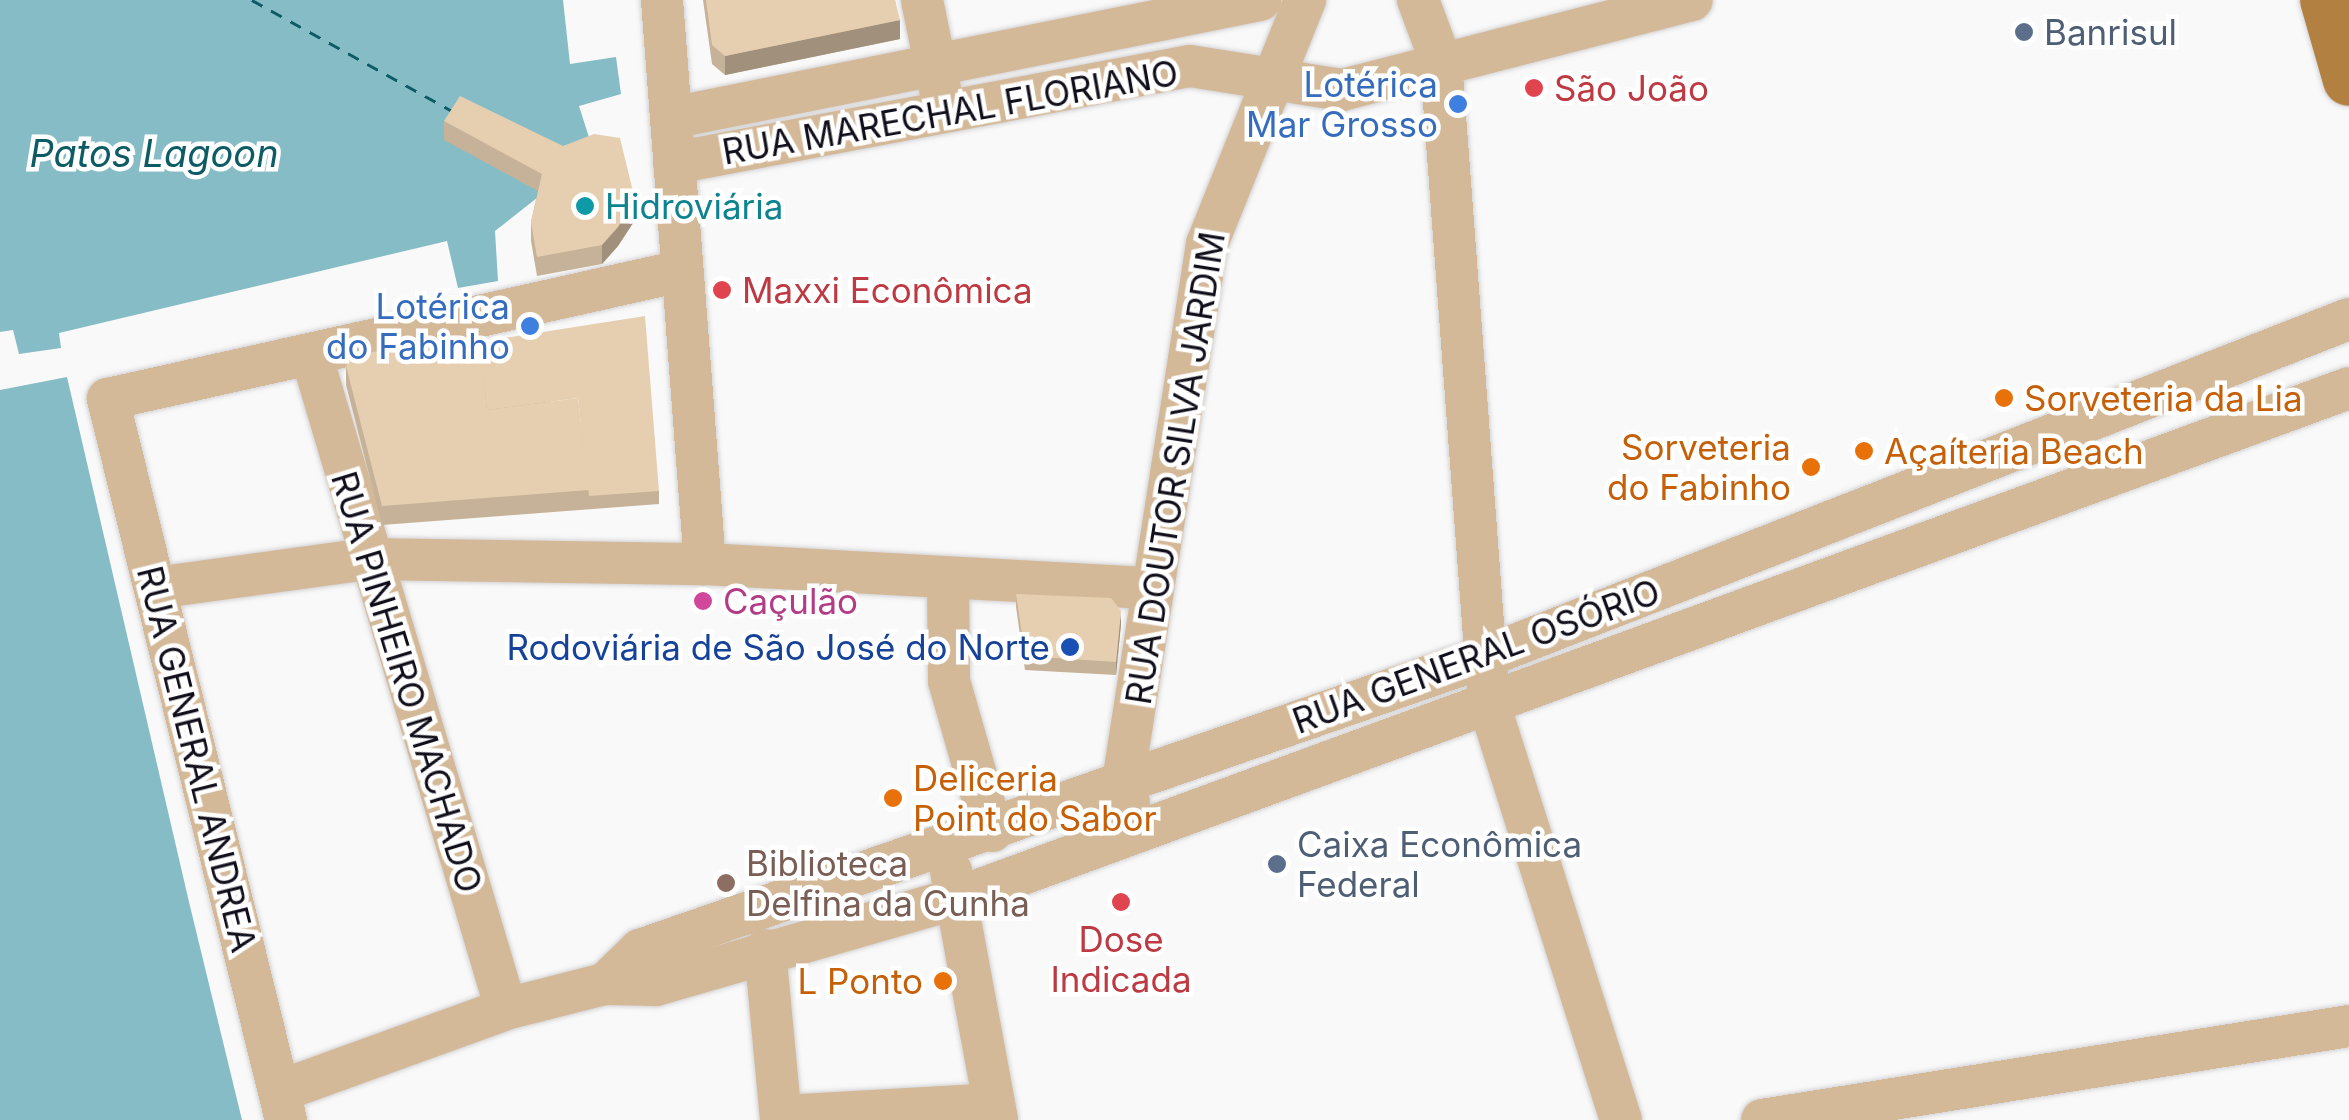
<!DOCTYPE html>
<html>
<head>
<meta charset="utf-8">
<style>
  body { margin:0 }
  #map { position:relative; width:2349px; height:1120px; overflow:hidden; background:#f9f9f9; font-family:Inter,sans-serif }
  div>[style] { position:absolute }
  .water>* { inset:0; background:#85bcc5 }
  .ferry>* { height:2.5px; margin-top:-1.25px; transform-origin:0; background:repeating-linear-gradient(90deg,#0d5b65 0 12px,transparent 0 22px) }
  .roads { filter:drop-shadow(0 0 2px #d4d3d5) drop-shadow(0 0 2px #d4d3d5) }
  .minor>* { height:42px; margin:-21px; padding:0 21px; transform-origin:21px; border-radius:21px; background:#d4b999 }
  .major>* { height:52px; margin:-26px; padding:0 26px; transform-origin:26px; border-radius:26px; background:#b28142 }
  .wall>* { inset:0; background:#c6b298 }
  .shaded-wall>* { inset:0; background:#a1917c }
  .building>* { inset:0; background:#e6cfb1 }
  .dots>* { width:28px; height:28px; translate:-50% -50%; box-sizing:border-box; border:5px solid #fff; border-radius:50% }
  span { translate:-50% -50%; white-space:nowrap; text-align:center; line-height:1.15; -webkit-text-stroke:9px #fff; paint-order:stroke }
  .service-label { font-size:35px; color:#4e5e75 }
  .left { translate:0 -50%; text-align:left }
  .shop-label { font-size:35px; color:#366cbe }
  .right { translate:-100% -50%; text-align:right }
  .health-label { font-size:35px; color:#be3a42 }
  .street-label { font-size:35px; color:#100e1a }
  .culture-label { font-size:35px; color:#0d838f }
  .food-label { font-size:35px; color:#c56008 }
  .hotel-label { font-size:35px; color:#b23c85 }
  .transit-label { font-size:35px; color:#164399 }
  .education-label { font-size:35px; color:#785e54 }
  .water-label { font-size:38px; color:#0d5b65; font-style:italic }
</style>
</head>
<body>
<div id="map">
  <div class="water">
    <i style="clip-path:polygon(0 0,563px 0,570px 64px,616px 57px,621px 94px,579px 106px,594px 153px,495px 231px,498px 281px,458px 288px,447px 241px,59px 333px,61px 348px,19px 354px,13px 330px,0 332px)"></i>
    <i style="clip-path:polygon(67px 377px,189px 902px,242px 1120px,0 1120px,0 390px)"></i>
  </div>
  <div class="ferry">
    <i style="left:252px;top:0;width:229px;rotate:29deg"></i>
  </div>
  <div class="roads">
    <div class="minor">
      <i style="left:662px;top:0;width:566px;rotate:85.64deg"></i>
      <i style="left:922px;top:0;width:95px;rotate:78.5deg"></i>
      <i style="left:1418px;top:0;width:66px;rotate:69.6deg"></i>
      <i style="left:1441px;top:62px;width:644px;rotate:85.72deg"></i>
      <i style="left:1489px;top:704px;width:436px;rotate:72.4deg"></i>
      <i style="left:671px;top:118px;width:601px;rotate:-11.33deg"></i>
      <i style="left:674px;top:163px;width:525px;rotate:-10.65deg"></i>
      <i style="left:1190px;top:66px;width:154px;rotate:9deg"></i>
      <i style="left:1342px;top:90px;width:361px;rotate:-14.4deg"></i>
      <i style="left:311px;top:354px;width:683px;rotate:73.42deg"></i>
      <i style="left:948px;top:583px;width:98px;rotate:89.4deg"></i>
      <i style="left:949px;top:681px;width:156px;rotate:74deg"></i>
      <i style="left:155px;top:588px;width:215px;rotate:-7.8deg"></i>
      <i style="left:368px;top:559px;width:337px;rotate:0.9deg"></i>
      <i style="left:705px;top:564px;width:447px;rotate:3.1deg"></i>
      <i style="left:1129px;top:803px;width:22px;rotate:-106deg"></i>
      <i style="left:1123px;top:782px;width:545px;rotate:-81.13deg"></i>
      <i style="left:1207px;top:244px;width:263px;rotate:-68.1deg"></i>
      <i style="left:951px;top:871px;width:253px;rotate:79.5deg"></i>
      <i style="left:765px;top:950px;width:171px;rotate:84.6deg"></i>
      <i style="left:605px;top:984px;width:49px;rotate:-44.2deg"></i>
      <i style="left:640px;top:950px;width:891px;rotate:-19.13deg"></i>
      <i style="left:1482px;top:658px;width:931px;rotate:-21.36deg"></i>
      <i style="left:280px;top:1091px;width:240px;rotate:-19.9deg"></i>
      <i style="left:506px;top:1009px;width:102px;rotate:-14.2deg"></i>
      <i style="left:605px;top:984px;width:51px;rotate:1.1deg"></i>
      <i style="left:656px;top:985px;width:313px;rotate:-16.1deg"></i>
      <i style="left:957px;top:898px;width:1482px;rotate:-20.12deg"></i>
      <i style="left:781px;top:1116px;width:213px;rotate:-3.2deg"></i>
      <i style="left:286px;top:1120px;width:743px;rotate:-103.87deg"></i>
      <i style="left:108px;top:399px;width:587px;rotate:-12.59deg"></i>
      <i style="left:1762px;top:1120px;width:594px;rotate:-9.1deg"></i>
    </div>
    <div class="major">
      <i style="left:2326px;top:0;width:83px;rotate:74deg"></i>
    </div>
  </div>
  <div class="wall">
    <i style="clip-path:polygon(703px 0,895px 0,900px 39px,725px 75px,712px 64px)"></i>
    <i style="clip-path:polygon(444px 121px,635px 220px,618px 246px,602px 264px,537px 276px,531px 241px,531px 222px,538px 191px,444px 140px)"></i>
    <i style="clip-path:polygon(479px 342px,659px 491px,659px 504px,382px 525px,346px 385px,346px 366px)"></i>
    <i style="clip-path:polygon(1016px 594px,1121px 624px,1116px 675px,1025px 670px,1016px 607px)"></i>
  </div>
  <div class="shaded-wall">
    <i style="clip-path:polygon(900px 20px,900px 39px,725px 75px,725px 56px)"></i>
    <i style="clip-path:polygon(635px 200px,635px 220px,618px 246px,602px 264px,602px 245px)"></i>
    <i style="clip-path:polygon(1121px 611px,1121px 624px,1116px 675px,1116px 662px)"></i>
  </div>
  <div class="building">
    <i style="clip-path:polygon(706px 0,895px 0,900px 20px,725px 56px,712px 45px)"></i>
    <i style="clip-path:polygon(460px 96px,563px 146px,594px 134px,620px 138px,635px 200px,618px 227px,602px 245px,537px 257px,531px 222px,542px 174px,444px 121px)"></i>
    <i style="clip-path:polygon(645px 316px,659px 491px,589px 496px,578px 398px,487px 410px,479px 342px)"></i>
    <i style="clip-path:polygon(479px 336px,487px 410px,578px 398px,589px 490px,382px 506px,346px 366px,353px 355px)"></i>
    <i style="clip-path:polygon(1016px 594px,1111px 598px,1121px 611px,1116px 662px,1025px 656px)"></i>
  </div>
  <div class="dots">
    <i style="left:2024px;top:32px;background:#5c6f8a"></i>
    <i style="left:1534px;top:88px;background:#e0444e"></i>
    <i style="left:1458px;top:104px;background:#3f7fe0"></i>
    <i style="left:585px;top:206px;background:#0f9aa8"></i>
    <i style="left:722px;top:290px;background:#e0444e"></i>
    <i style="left:530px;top:326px;background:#3f7fe0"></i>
    <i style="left:2004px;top:398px;background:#e8710a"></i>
    <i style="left:1864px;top:451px;background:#e8710a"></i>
    <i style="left:1811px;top:467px;background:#e8710a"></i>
    <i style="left:703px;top:601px;background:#d1479c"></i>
    <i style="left:1070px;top:647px;background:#1a4fb4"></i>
    <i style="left:893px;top:798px;background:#e8710a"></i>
    <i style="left:1277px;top:864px;background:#5c6f8a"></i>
    <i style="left:726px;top:883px;background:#8d6e63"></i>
    <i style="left:1121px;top:902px;background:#e0444e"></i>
    <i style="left:943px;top:981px;background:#e8710a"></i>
  </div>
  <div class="service-label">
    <span class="left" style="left:2044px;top:32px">Banrisul</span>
    <span class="left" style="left:1297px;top:864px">Caixa Econômica<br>Federal</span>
  </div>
  <div class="shop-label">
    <span class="right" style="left:1438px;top:104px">Lotérica<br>Mar Grosso</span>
    <span class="right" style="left:510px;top:326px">Lotérica<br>do Fabinho</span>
  </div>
  <div class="health-label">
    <span class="left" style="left:1554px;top:88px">São João</span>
    <span class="left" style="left:742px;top:290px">Maxxi Econômica</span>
    <span style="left:1121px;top:959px">Dose<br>Indicada</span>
  </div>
  <div class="street-label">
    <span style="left:950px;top:112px;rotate:-10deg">RUA MARECHAL FLORIANO</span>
    <span style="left:1175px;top:468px;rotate:-81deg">RUA DOUTOR SILVA JARDIM</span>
    <span style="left:1476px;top:656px;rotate:-20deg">RUA GENERAL OSÓRIO</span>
    <span style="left:407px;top:682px;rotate:73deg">RUA PINHEIRO MACHADO</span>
    <span style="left:197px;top:759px;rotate:76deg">RUA GENERAL ANDREA</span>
  </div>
  <div class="culture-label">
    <span class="left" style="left:605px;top:206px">Hidroviária</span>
  </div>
  <div class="food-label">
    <span class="left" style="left:2024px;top:398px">Sorveteria da Lia</span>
    <span class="right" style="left:1791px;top:467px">Sorveteria<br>do Fabinho</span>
    <span class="left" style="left:1884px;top:451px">Açaíteria Beach</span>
    <span class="left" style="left:913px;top:798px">Deliceria<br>Point do Sabor</span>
    <span class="right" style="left:923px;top:981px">L Ponto</span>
  </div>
  <div class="hotel-label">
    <span class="left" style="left:723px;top:601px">Caçulão</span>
  </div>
  <div class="transit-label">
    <span class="right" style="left:1050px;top:647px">Rodoviária de São José do Norte</span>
  </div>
  <div class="education-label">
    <span class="left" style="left:746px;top:883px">Biblioteca<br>Delfina da Cunha</span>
  </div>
  <div class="water-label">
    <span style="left:154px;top:154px">Patos Lagoon</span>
  </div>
</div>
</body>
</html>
